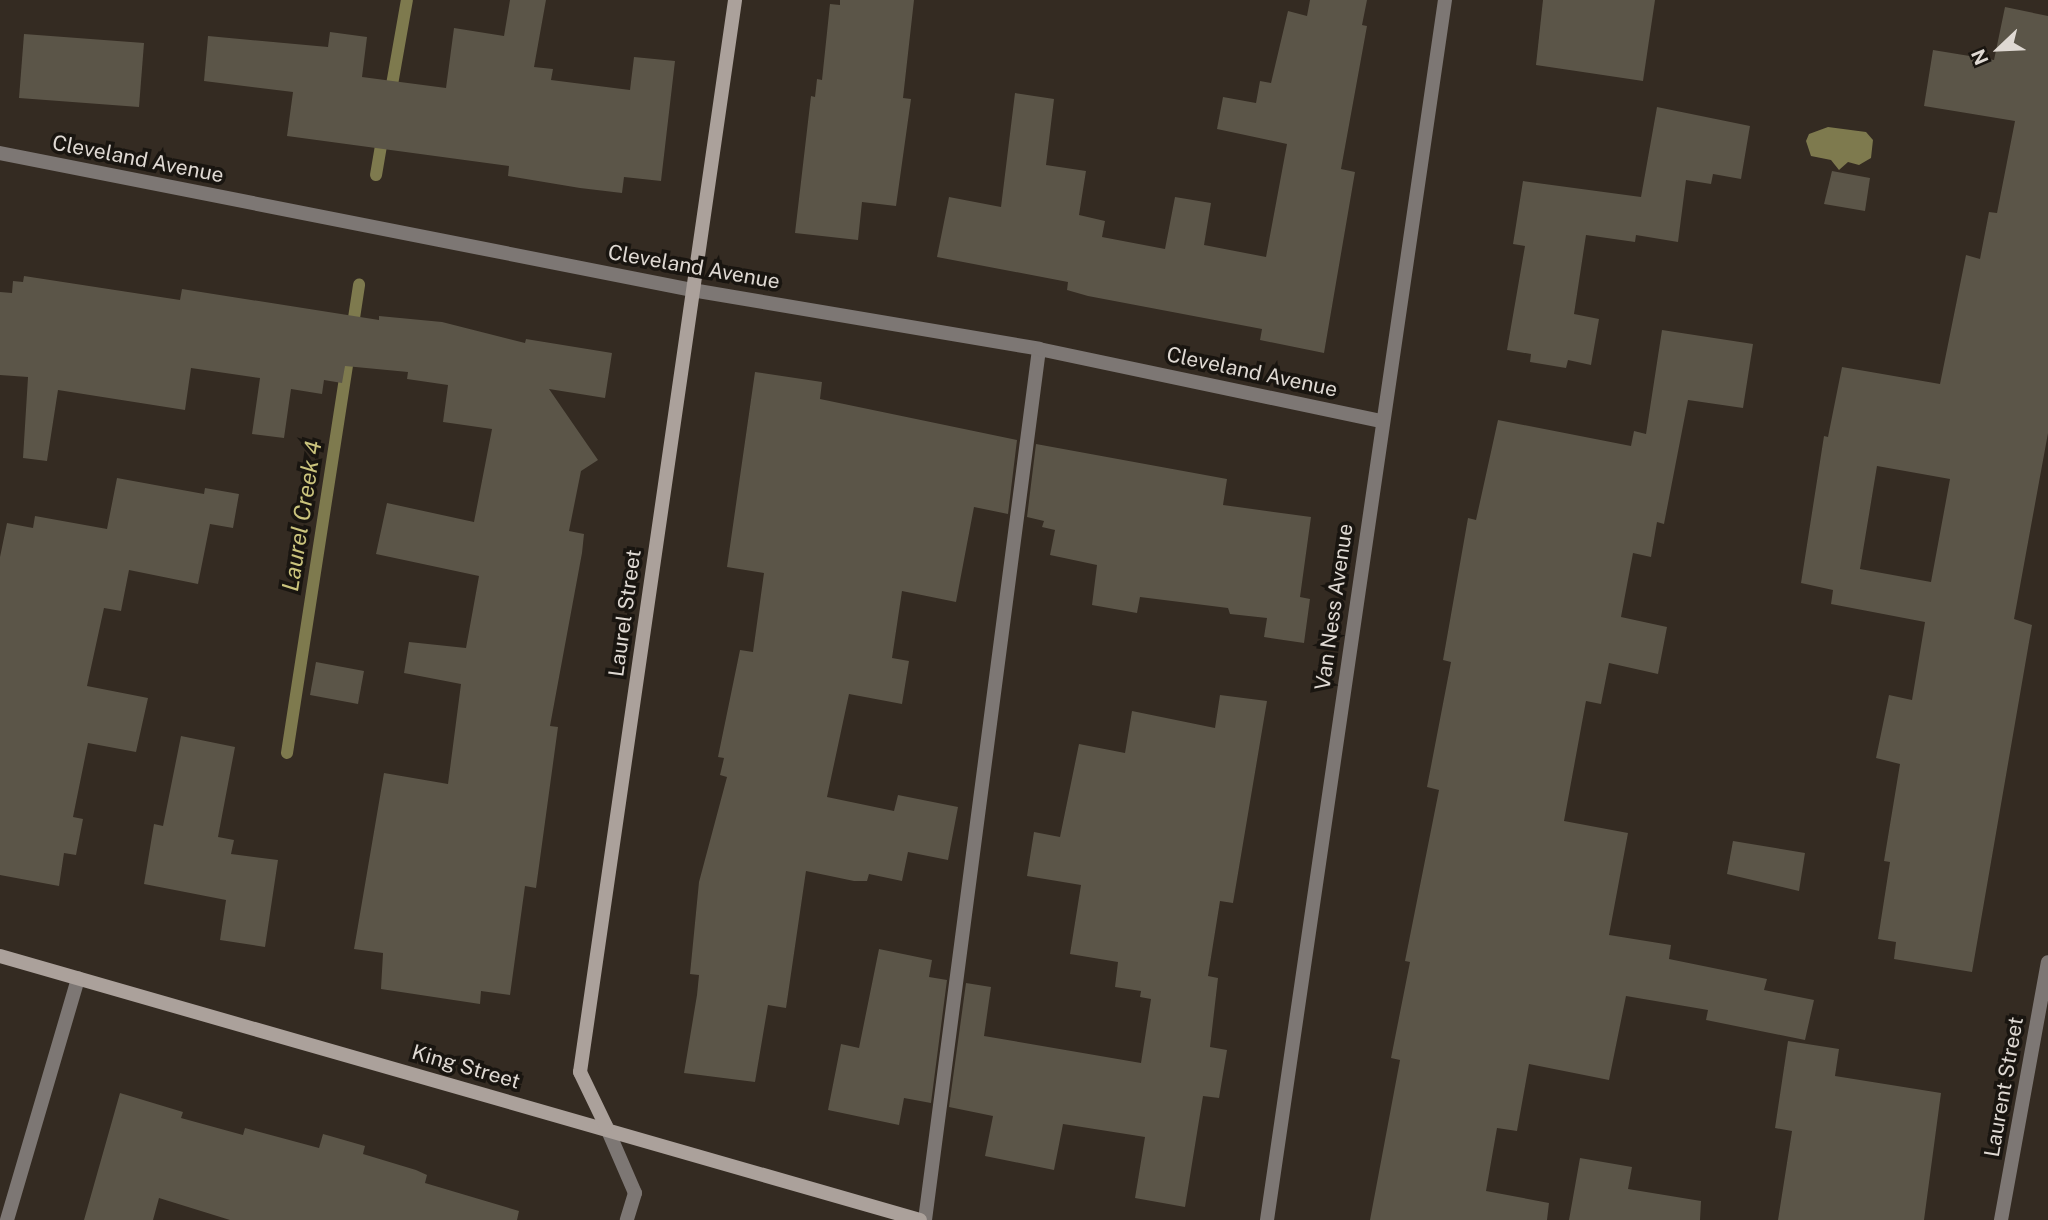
<!DOCTYPE html>
<html>
<head>
<meta charset="utf-8">
<style>
  body { margin:0 }
  #map { position:relative; width:2048px; height:1220px; overflow:hidden; background:#342b22; font-family:"Public Sans",sans-serif }
  div>[style] { position:absolute }
  .water>* { inset:0; background:#7e7a4e }
  .stream>* { height:12px; margin:-6px; padding:0 6px; transform-origin:6px; border-radius:6px; background:#7e7a4e }
  .building>* { inset:0; background:#5b5548 }
  .lane>* { height:14px; margin:-7px; padding:0 7px; transform-origin:7px; border-radius:7px; background:#7d7774 }
  .street>* { height:14px; margin:-7px; padding:0 7px; transform-origin:7px; border-radius:7px; background:#7d7774 }
  .secondary>* { height:14px; margin:-7px; padding:0 7px; transform-origin:7px; border-radius:7px; background:#aba19b }
  span { translate:-50% -50%; white-space:nowrap; text-align:center; line-height:1.15; -webkit-text-stroke:7px #191510; paint-order:stroke }
  .street-label { font-size:21px; color:#dfd9d3 }
  .water-label { font-size:23px; color:#cbc47d; font-style:italic }
  .north { position:absolute; left:1964px; top:14px; width:70px; height:70px; -webkit-text-stroke:5px #191510; paint-order:stroke; rotate:247deg; font-size:19px; font-weight:700; line-height:28px; text-align:center; color:#dfd9d3 }
  .north::after { content:''; display:block; margin:auto; width:24px; height:32px; background:#dfd9d3; clip-path:polygon(50% 0,100% 100%,50% 72%,0 100%) }
</style>
</head>
<body>
<div id="map">
  <div class="water">
    <i style="clip-path:polygon(1828px 127px,1866px 132px,1873px 140px,1871px 158px,1859px 165px,1848px 162px,1839px 170px,1831px 160px,1811px 156px,1806px 141px,1809px 134px)"></i>
  </div>
  <div class="stream">
    <i style="left:390px;top:96px;width:97px;rotate:-80deg"></i>
    <i style="left:376px;top:175px;width:42px;rotate:-80.3deg"></i>
    <i style="left:352px;top:331px;width:47px;rotate:-81.3deg"></i>
    <i style="left:287px;top:753px;width:406px;rotate:-81.2deg"></i>
  </div>
  <div class="building">
    <i style="clip-path:polygon(510px 0,546px 0,534px 67px,553px 69px,551px 80px,630px 90px,634px 57px,675px 61px,661px 181px,624px 177px,622px 193px,580px 188px,508px 176px,509px 166px,287px 136px,293px 92px,204px 81px,208px 36px,328px 47px,330px 32px,367px 37px,362px 77px,446px 88px,454px 28px,504px 36px)"></i>
    <i style="clip-path:polygon(840px 0,914px 0,903px 98px,911px 99px,896px 206px,862px 202px,858px 240px,795px 233px,811px 96px,815px 97px,817px 79px,822px 80px,830px 4px,840px 5px)"></i>
    <i style="clip-path:polygon(1310px 0,1367px 0,1362px 25px,1367px 26px,1341px 169px,1355px 172px,1324px 353px,1260px 340px,1262px 329px,1088px 296px,1067px 290px,1068px 282px,937px 257px,949px 197px,1001px 207px,1015px 93px,1054px 99px,1046px 165px,1086px 171px,1079px 215px,1105px 221px,1102px 237px,1165px 249px,1175px 197px,1211px 203px,1204px 245px,1266px 257px,1287px 144px,1217px 129px,1223px 97px,1256px 103px,1260px 81px,1271px 83px,1288px 11px,1307px 16px)"></i>
    <i style="clip-path:polygon(1543px 0,1655px 0,1643px 81px,1536px 65px)"></i>
    <i style="clip-path:polygon(evenodd,2005px 7px,2048px 16px,2048px 433px,2014px 619px,2032px 625px,1972px 972px,1894px 959px,1896px 942px,1878px 939px,1890px 862px,1884px 861px,1900px 764px,1876px 758px,1889px 695px,1912px 700px,1925px 622px,1831px 604px,1833px 590px,1801px 583px,1824px 436px,1828px 437px,1842px 367px,1940px 384px,1966px 255px,1980px 259px,1989px 212px,1997px 213px,2015px 121px,1924px 106px,1933px 50px,1994px 60px,2005px 7px,1877px 466px,1950px 479px,1931px 582px,1860px 569px,1877px 466px)"></i>
    <i style="clip-path:polygon(24px 34px,144px 43px,139px 107px,19px 98px)"></i>
    <i style="clip-path:polygon(1657px 107px,1750px 126px,1741px 179px,1713px 174px,1711px 184px,1686px 180px,1678px 242px,1636px 235px,1635px 242px,1586px 235px,1574px 314px,1599px 319px,1591px 365px,1568px 360px,1566px 368px,1530px 362px,1531px 354px,1507px 350px,1525px 246px,1513px 244px,1523px 181px,1641px 197px)"></i>
    <i style="clip-path:polygon(1832px 171px,1870px 178px,1865px 211px,1824px 204px)"></i>
    <i style="clip-path:polygon(24px 276px,180px 300px,182px 289px,379px 320px,379px 316px,442px 322px,525px 343px,526px 339px,612px 353px,605px 398px,549px 389px,598px 460px,581px 471px,569px 531px,584px 534px,582px 553px,550px 726px,558px 727px,536px 888px,525px 886px,510px 995px,481px 991px,480px 1004px,381px 989px,383px 953px,354px 949px,384px 773px,448px 784px,461px 684px,404px 673px,409px 642px,466px 648px,479px 576px,376px 554px,387px 503px,474px 522px,492px 429px,443px 422px,448px 385px,407px 379px,408px 372px,345px 366px,342px 383px,324px 380px,322px 394px,291px 389px,284px 438px,252px 434px,260px 378px,191px 368px,185px 410px,58px 390px,47px 461px,23px 458px,28px 377px,0 375px,0 292px,12px 293px,13px 281px,23px 282px)"></i>
    <i style="clip-path:polygon(1662px 330px,1753px 344px,1743px 408px,1688px 400px,1664px 524px,1657px 522px,1651px 557px,1633px 553px,1621px 617px,1667px 627px,1658px 674px,1609px 663px,1601px 704px,1586px 701px,1564px 821px,1628px 833px,1609px 935px,1671px 945px,1669px 959px,1767px 979px,1764px 990px,1814px 1000px,1805px 1040px,1706px 1020px,1708px 1010px,1626px 996px,1609px 1080px,1529px 1064px,1517px 1131px,1497px 1128px,1486px 1191px,1549px 1203px,1547px 1220px,1370px 1220px,1400px 1060px,1391px 1058px,1410px 962px,1405px 961px,1439px 790px,1427px 787px,1451px 662px,1443px 660px,1468px 518px,1476px 520px,1498px 420px,1631px 446px,1634px 431px,1646px 434px)"></i>
    <i style="clip-path:polygon(755px 372px,822px 382px,820px 399px,1017px 440px,1008px 514px,974px 507px,956px 602px,902px 591px,892px 658px,909px 661px,902px 704px,849px 694px,827px 797px,894px 811px,898px 795px,958px 807px,948px 860px,908px 852px,902px 881px,869px 874px,867px 881px,854px 881px,806px 871px,786px 1008px,768px 1005px,755px 1082px,684px 1073px,697px 995px,699px 975px,690px 974px,699px 882px,727px 777px,720px 775px,724px 758px,718px 757px,740px 650px,753px 652px,764px 573px,727px 567px)"></i>
    <i style="clip-path:polygon(1036px 444px,1227px 479px,1223px 505px,1311px 517px,1300px 597px,1310px 599px,1304px 643px,1264px 637px,1267px 618px,1230px 614px,1228px 608px,1140px 597px,1137px 613px,1092px 605px,1097px 565px,1050px 555px,1055px 530px,1042px 527px,1044px 521px,1027px 517px)"></i>
    <i style="clip-path:polygon(117px 478px,204px 494px,205px 488px,239px 494px,233px 528px,210px 524px,198px 584px,129px 570px,121px 611px,104px 608px,87px 686px,148px 698px,136px 752px,88px 743px,73px 817px,83px 819px,76px 855px,64px 853px,59px 886px,0 875px,0 557px,7px 523px,33px 528px,35px 516px,107px 529px)"></i>
    <i style="clip-path:polygon(316px 662px,364px 671px,358px 704px,310px 695px)"></i>
    <i style="clip-path:polygon(1220px 695px,1267px 701px,1233px 903px,1220px 901px,1208px 976px,1218px 978px,1210px 1047px,1227px 1050px,1219px 1098px,1203px 1096px,1185px 1207px,1135px 1198px,1145px 1137px,1063px 1124px,1054px 1170px,985px 1156px,993px 1116px,949px 1107px,966px 983px,991px 987px,984px 1036px,1141px 1063px,1151px 999px,1140px 997px,1141px 991px,1115px 987px,1118px 962px,1070px 954px,1081px 885px,1027px 876px,1034px 832px,1060px 837px,1079px 744px,1125px 753px,1132px 711px,1215px 728px)"></i>
    <i style="clip-path:polygon(181px 736px,235px 747px,218px 837px,234px 840px,231px 854px,278px 860px,265px 947px,220px 940px,226px 900px,144px 884px,154px 824px,163px 826px)"></i>
    <i style="clip-path:polygon(1733px 841px,1805px 853px,1799px 891px,1727px 874px)"></i>
    <i style="clip-path:polygon(879px 949px,932px 960px,929px 977px,947px 980px,931px 1103px,904px 1098px,899px 1125px,828px 1110px,841px 1044px,859px 1048px)"></i>
    <i style="clip-path:polygon(1788px 1041px,1839px 1049px,1835px 1076px,1941px 1093px,1924px 1220px,1778px 1220px,1792px 1131px,1775px 1128px)"></i>
    <i style="clip-path:polygon(120px 1093px,183px 1112px,181px 1118px,243px 1135px,245px 1128px,319px 1148px,323px 1134px,365px 1146px,363px 1154px,416px 1170px,427px 1175px,425px 1183px,519px 1211px,517px 1220px,230px 1220px,159px 1198px,153px 1220px,84px 1220px)"></i>
    <i style="clip-path:polygon(1580px 1158px,1632px 1167px,1628px 1189px,1701px 1201px,1700px 1220px,1569px 1220px)"></i>
  </div>
  <div class="lane">
    <i style="left:925px;top:1220px;width:878px;rotate:-82.54deg"></i>
  </div>
  <div class="street">
    <i style="left:0;top:153px;width:705px;rotate:11.2deg"></i>
    <i style="left:692px;top:290px;width:352px;rotate:9.6deg"></i>
    <i style="left:1039px;top:349px;width:350px;rotate:11.9deg"></i>
    <i style="left:606px;top:1126px;width:73px;rotate:66.6deg"></i>
    <i style="left:635px;top:1193px;width:28px;rotate:107deg"></i>
    <i style="left:7px;top:1220px;width:252px;rotate:-73.6deg"></i>
    <i style="left:1267px;top:1220px;width:1233px;rotate:-81.7deg"></i>
    <i style="left:2001px;top:1220px;width:262px;rotate:-79.7deg"></i>
  </div>
  <div class="secondary">
    <i style="left:0;top:956px;width:957px;rotate:16.01deg"></i>
    <i style="left:606px;top:1126px;width:60px;rotate:-115.7deg"></i>
    <i style="left:580px;top:1072px;width:1083px;rotate:-81.77deg"></i>
  </div>
  <div class="street-label">
    <span style="left:138px;top:159px;rotate:11deg">Cleveland Avenue</span>
    <span style="left:694px;top:267px;rotate:10deg">Cleveland Avenue</span>
    <span style="left:1252px;top:372px;rotate:12deg">Cleveland Avenue</span>
    <span style="left:1334px;top:607px;rotate:-82deg">Van Ness Avenue</span>
    <span style="left:625px;top:613px;rotate:-82deg">Laurel Street</span>
    <span style="left:466px;top:1067px;rotate:16deg">King Street</span>
    <span style="left:2004px;top:1087px;rotate:-80deg">Laurent Street</span>
  </div>
  <div class="water-label">
    <span style="left:302px;top:516px;rotate:-81deg">Laurel Creek 4</span>
  </div>
  <div class="north">N</div>
</div>
</body>
</html>
